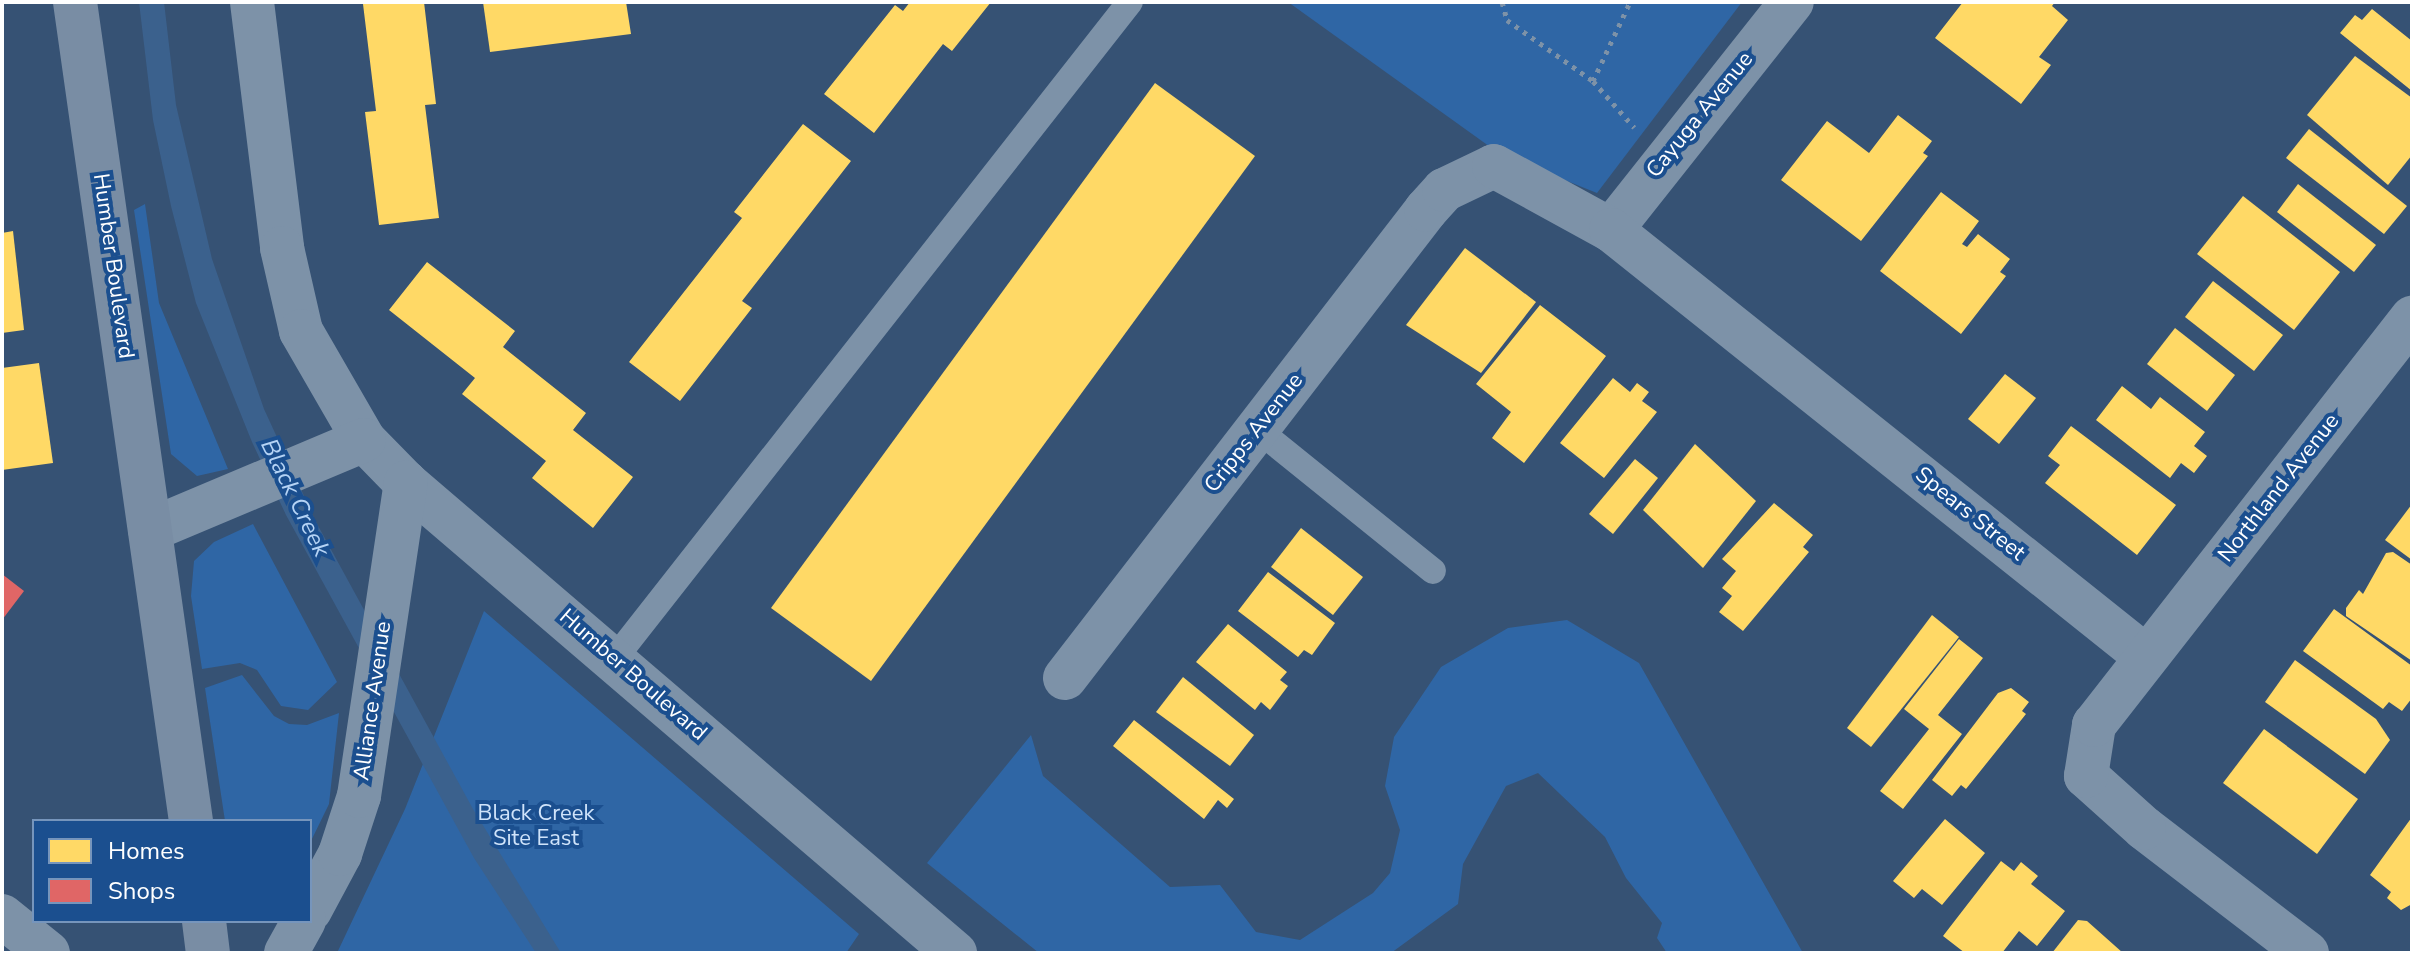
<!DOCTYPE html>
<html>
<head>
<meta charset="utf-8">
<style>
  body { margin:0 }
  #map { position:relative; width:2414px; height:955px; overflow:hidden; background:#365274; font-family:"Nunito Sans",sans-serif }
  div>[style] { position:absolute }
  .green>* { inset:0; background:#2f66a5 }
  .water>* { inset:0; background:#3b618d }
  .homes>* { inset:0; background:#ffd966 }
  .shops>* { inset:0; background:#e06666 }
  .path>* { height:5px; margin-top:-2.5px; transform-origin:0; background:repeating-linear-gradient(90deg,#7d92a8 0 4px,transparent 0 10px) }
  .lane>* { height:26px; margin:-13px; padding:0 13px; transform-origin:13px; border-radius:13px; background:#7d92a8 }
  .street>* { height:44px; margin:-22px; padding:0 22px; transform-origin:22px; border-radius:22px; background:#7d92a8 }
  .secondary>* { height:44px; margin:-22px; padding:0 22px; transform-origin:22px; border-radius:22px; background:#798da4 }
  span { translate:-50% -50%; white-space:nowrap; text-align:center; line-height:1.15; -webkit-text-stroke:8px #1b4f8f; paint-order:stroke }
  .street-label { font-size:22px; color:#fff }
  .park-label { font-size:22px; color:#cfe3fa }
  .water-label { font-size:24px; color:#b5d3f5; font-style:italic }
  .frame { position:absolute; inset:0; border:4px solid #fff; pointer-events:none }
  .legend { position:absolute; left:32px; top:819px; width:280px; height:104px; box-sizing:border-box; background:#1b4f8f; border:2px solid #7695bc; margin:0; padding:10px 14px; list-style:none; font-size:24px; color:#fff }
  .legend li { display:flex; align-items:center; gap:16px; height:40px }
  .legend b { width:40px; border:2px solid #7695bc }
</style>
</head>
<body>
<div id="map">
  <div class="green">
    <i style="clip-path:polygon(1288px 2px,1742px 2px,1597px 193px,1500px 154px)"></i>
    <i style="clip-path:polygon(145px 204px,159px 303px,228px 469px,197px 476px,171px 454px,134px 210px)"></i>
    <i style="clip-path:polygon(253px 524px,337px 682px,308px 710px,281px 706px,257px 670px,240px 663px,202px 669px,191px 596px,194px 561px,214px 542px)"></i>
    <i style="clip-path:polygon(484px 611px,859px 934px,846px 953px,337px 953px,405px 809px)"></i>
    <i style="clip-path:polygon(1567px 620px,1639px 663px,1803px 953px,1667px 953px,1657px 938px,1662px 923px,1626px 878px,1605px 837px,1538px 773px,1506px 786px,1463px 864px,1458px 904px,1391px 953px,1039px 953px,927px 863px,1031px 735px,1043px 776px,1170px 887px,1220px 885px,1256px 932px,1300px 940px,1373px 893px,1390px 873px,1400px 830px,1385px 786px,1394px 737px,1441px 667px,1508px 628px)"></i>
    <i style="clip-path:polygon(242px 675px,274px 716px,289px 724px,307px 725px,339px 713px,329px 804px,310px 843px,310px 821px,225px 821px,205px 688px)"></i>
  </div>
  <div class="water">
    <i style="clip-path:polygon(139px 2px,164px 2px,176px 105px,212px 259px,264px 409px,316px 522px,473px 809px,561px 953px,536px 953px,474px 858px,286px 515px,252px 442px,196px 303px,171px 206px,153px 120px)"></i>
  </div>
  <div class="homes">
    <i style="clip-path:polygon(424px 2px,436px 104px,425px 105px,439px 218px,379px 225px,365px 112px,376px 111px,363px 4px)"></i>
    <i style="clip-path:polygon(483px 2px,626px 2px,631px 34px,490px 52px)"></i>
    <i style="clip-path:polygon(910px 2px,991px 2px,952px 51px,943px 44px,874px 133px,824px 94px,895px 5px,903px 11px)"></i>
    <i style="clip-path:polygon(1963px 2px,2055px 2px,2052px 6px,2068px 20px,2039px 57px,2051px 65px,2021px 104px,1935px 38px)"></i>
    <i style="clip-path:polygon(2372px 9px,2412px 41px,2412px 91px,2340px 33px,2355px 15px,2362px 20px)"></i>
    <i style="clip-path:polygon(2355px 56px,2412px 98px,2412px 155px,2388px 185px,2307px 115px)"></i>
    <i style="clip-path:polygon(1155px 83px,1255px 156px,871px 681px,771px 608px)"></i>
    <i style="clip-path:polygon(1898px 115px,1932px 141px,1923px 153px,1928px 156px,1861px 241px,1781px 180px,1827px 121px,1869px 153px)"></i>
    <i style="clip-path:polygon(803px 124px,851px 161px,742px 301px,752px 308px,680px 401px,629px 362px,742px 218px,734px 212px)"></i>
    <i style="clip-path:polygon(2309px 129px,2407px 206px,2384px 234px,2286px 158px)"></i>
    <i style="clip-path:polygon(2298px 184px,2376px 245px,2354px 272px,2277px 212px)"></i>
    <i style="clip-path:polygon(1941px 192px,1979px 221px,1962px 244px,1967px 247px,1978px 234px,2010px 259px,2000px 272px,2006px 276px,1961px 334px,1880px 271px)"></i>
    <i style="clip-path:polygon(2243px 196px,2340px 272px,2294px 330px,2197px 254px)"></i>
    <i style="clip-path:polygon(13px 231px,24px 330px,2px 333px,2px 233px)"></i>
    <i style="clip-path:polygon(1465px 248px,1536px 302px,1481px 373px,1406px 325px)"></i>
    <i style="clip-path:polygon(427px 262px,515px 331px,503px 347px,586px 413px,573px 430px,633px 477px,593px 528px,532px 478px,546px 461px,462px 394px,475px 378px,389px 310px)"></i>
    <i style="clip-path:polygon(2213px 281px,2283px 335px,2254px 371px,2185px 317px)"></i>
    <i style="clip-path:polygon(1540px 305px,1606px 356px,1524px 463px,1492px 438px,1511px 412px,1476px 384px)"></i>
    <i style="clip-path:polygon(2175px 328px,2235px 375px,2207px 411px,2147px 364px)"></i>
    <i style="clip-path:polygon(39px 363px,53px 463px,2px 470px,2px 368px)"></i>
    <i style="clip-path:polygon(2005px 374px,2036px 398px,1999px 444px,1968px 419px)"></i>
    <i style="clip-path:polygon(1613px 378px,1630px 392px,1637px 383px,1649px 392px,1642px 401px,1657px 412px,1604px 478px,1560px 443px)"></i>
    <i style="clip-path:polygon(2122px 386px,2151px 409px,2160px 397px,2205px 432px,2194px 446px,2207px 456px,2194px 473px,2181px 463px,2170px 478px,2096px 420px)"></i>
    <i style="clip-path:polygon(2071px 426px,2176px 505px,2137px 555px,2045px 483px,2060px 465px,2048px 456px)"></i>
    <i style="clip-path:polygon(1695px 444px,1756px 501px,1703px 568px,1643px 510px)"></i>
    <i style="clip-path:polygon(1635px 459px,1658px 478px,1613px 534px,1589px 514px)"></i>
    <i style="clip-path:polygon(1774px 503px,1813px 535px,1803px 547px,1809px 552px,1743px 631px,1719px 612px,1732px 596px,1722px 588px,1736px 571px,1722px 559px)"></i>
    <i style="clip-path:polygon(2412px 504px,2412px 560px,2385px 540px)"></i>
    <i style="clip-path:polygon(1301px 528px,1363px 577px,1333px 615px,1271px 567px)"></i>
    <i style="clip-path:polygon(2393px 552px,2412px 565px,2412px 661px,2346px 616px,2346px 608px,2359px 590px,2363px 594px,2386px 553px)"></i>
    <i style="clip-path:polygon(1268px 572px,1335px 623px,1312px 655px,1304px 650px,1298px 657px,1238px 611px)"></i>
    <i style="clip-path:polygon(2334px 609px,2412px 666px,2412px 698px,2402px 711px,2389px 702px,2383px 709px,2303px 651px)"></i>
    <i style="clip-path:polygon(1932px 615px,1959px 637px,1871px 747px,1847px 728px)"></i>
    <i style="clip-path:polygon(1228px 624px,1287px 672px,1280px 680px,1288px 686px,1270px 710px,1261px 702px,1255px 710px,1196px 662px)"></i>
    <i style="clip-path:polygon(1959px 639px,1983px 658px,1938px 715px,1962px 734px,1903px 809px,1880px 791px,1929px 729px,1904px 709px)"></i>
    <i style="clip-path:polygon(2295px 660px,2376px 719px,2390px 740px,2365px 774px,2265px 702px)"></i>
    <i style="clip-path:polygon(1183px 677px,1254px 735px,1230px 766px,1156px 712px)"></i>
    <i style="clip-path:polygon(2011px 688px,2029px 702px,2022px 711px,2026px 714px,1966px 789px,1961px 785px,1952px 796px,1932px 780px,1998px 693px)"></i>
    <i style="clip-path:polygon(1134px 720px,1234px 799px,1227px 808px,1218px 800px,1204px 819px,1113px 746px)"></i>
    <i style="clip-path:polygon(2264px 729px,2358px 799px,2317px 854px,2223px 783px)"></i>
    <i style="clip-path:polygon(2412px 817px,2412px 904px,2401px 910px,2387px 898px,2391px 892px,2370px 875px)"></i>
    <i style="clip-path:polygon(1945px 819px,1985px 853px,1942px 905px,1922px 889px,1914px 898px,1893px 881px)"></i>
    <i style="clip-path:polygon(2001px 861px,2014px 871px,2021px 862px,2038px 876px,2031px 884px,2065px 911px,2037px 946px,2019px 931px,2002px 953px,1965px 953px,1943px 936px)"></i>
    <i style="clip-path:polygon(2078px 920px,2087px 921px,2123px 953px,2052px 953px)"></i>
  </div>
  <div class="shops">
    <i style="clip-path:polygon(2px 574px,24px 591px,2px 620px)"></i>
  </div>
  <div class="path">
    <i style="left:1502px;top:2px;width:19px;rotate:74deg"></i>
    <i style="left:1507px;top:20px;width:105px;rotate:35.3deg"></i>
    <i style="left:1593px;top:81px;width:62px;rotate:48.3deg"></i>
    <i style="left:1593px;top:81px;width:87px;rotate:-64.9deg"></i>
  </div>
  <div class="lane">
    <i style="left:1257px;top:429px;width:226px;rotate:38.9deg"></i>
    <i style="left:615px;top:658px;width:834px;rotate:-51.87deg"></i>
  </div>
  <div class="street">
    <i style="left:252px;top:2px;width:248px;rotate:83deg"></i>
    <i style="left:282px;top:248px;width:85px;rotate:77.1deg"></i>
    <i style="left:301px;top:331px;width:126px;rotate:60deg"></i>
    <i style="left:364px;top:440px;width:60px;rotate:45.7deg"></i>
    <i style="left:406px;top:483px;width:723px;rotate:40.57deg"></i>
    <i style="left:1611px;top:230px;width:291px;rotate:-51.6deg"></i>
    <i style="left:150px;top:530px;width:232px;rotate:-22.8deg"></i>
    <i style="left:1065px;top:678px;width:591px;rotate:-52.35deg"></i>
    <i style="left:1426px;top:210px;width:27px;rotate:-48deg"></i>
    <i style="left:1444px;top:190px;width:55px;rotate:-25.6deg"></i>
    <i style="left:1494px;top:166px;width:133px;rotate:28.7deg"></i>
    <i style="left:1611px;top:230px;width:682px;rotate:38.57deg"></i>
    <i style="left:310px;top:910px;width:64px;rotate:-61.8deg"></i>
    <i style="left:340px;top:854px;width:61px;rotate:-71.9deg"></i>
    <i style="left:359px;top:796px;width:317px;rotate:-81.5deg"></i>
    <i style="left:2px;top:916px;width:59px;rotate:38.8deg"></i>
    <i style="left:286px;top:953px;width:37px;rotate:-61deg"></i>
    <i style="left:2307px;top:953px;width:205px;rotate:-142.5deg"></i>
    <i style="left:2144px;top:828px;width:78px;rotate:-138.1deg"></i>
    <i style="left:2086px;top:776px;width:52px;rotate:-81.1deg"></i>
    <i style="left:2094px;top:725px;width:517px;rotate:-52deg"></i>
  </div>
  <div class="secondary">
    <i style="left:75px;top:2px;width:827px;rotate:81.94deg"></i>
    <i style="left:204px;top:921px;width:32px;rotate:83deg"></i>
  </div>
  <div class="street-label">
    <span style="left:1700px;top:115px;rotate:-51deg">Cayuga Avenue</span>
    <span style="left:113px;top:266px;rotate:82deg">Humber Boulevard</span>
    <span style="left:1254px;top:433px;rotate:-52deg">Cripps Avenue</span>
    <span style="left:2279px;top:488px;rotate:-52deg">Northland Avenue</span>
    <span style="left:1970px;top:514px;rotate:39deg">Spears Street</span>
    <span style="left:633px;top:675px;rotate:41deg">Humber Boulevard</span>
    <span style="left:373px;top:701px;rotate:-82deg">Alliance Avenue</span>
  </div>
  <div class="park-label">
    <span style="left:536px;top:826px">Black Creek<br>Site East</span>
  </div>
  <div class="water-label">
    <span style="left:295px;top:498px;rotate:64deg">Black Creek</span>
  </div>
  <div class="frame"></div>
  <ul class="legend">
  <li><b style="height:22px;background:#ffd966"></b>Homes</li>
  <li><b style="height:22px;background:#e06666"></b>Shops</li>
  </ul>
</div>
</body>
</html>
